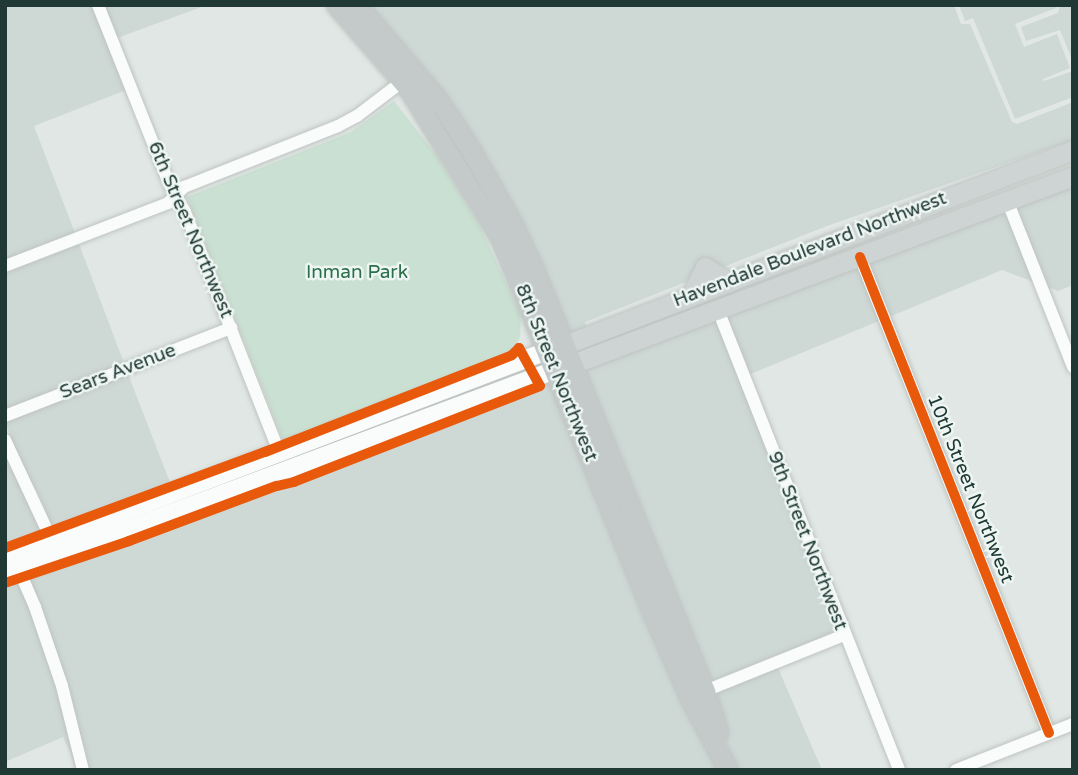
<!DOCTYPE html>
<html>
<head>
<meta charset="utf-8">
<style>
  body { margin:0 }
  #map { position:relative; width:1078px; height:775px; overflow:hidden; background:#e1e7e4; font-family:"Varela Round",sans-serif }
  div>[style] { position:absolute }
  .built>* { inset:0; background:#ced8d5 }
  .green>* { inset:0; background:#cae0d2 }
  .roads { filter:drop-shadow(0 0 2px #bec4c1) drop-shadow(0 0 2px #bec4c1) }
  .minor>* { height:12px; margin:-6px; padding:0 6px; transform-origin:6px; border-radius:6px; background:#fafbfb }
  .secondary>* { height:18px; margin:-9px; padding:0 9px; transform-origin:9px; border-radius:9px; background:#fafbfb }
  .primary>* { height:19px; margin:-9.5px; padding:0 9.5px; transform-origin:9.5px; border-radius:9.5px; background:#cdd4d3 }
  .trunk>* { height:19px; margin:-9.5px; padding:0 9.5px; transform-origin:9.5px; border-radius:9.5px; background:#c3cac9 }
  .cycleway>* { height:10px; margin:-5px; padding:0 5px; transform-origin:5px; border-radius:5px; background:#e8590c }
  span { translate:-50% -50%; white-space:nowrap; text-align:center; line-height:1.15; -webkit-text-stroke:5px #eef6f3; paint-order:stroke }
  .street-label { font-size:19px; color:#203934 }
  .park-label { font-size:19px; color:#2b6f4b }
  .frame { position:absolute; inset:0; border:7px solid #203934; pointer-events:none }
</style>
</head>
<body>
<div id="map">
  <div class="built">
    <i style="clip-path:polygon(5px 5px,92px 5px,126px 90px,34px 126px,75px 233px,5px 260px)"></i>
    <i style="clip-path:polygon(103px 5px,207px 5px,117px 38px)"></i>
    <i style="clip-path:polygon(364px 5px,954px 5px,961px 24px,970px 24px,1012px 122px,1017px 124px,1073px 102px,1073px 140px,827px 226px,585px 322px,587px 328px,567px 337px,539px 268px)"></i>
    <i style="clip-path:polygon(959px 5px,1055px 5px,1056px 8px,1015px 24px,1024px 47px,1057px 34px,1070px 68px,1043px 79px,1044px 81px,1073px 71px,1073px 97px,1015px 119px,973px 18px,965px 21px)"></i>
    <i style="clip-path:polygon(1060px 5px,1073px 5px,1073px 62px,1060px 30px,1026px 41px,1021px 27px,1058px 13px)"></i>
    <i style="clip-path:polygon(1073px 184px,1073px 285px,1058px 291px,1048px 287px,1015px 206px)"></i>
    <i style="clip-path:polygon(1005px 210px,1034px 282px,1002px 270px,889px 317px,868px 263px)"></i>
    <i style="clip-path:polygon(79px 244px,124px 363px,5px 409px,5px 273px)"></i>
    <i style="clip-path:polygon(858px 267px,879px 321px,748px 375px,726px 317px)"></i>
    <i style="clip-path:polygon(716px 320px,837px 631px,707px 683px,580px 369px)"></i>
    <i style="clip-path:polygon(545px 359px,548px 367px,217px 489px,223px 484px)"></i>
    <i style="clip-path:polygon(128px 374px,176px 498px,58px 541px,38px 493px,22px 466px,5px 422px)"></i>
    <i style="clip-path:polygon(552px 377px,722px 770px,89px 770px,27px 575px)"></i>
    <i style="clip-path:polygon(5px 454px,48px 544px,5px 559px)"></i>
    <i style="clip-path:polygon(12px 569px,30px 608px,57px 687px,78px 770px,63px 737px,5px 762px,5px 572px)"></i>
    <i style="clip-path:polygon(778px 668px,822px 770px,735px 770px,711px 694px)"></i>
  </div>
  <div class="green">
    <i style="clip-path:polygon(394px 101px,438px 157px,482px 230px,521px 316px,520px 337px,515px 347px,502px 357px,283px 440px,187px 197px,351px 132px)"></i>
  </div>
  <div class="roads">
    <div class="minor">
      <i style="left:98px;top:5px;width:192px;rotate:68.3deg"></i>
      <i style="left:169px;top:183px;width:33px;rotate:61deg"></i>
      <i style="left:185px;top:212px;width:261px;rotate:68.6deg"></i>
      <i style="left:1007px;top:200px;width:180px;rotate:68.4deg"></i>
      <i style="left:860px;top:257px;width:512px;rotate:68.34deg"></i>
      <i style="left:5px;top:266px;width:175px;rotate:-21.1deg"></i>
      <i style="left:168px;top:203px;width:23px;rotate:-45deg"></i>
      <i style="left:184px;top:187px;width:166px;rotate:-21.6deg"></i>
      <i style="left:338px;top:126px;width:21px;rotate:-28deg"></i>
      <i style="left:357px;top:116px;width:58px;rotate:-37.3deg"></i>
      <i style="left:718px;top:310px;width:494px;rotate:68.5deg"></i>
      <i style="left:5px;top:416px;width:243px;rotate:-21.3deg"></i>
      <i style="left:5px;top:440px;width:111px;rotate:65deg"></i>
      <i style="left:19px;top:570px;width:40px;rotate:66.6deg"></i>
      <i style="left:35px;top:607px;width:83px;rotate:71.1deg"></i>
      <i style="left:62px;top:686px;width:87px;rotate:76deg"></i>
      <i style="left:705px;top:691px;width:150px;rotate:-21.9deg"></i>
      <i style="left:956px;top:770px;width:126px;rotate:-21.5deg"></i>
    </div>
    <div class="secondary">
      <i style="left:5px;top:557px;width:580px;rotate:-20.81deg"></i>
      <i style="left:5px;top:575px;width:587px;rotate:-20.44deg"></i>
    </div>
    <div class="primary">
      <i style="left:691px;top:296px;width:32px;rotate:-64deg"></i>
      <i style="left:705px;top:267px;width:26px;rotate:32deg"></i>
      <i style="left:551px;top:350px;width:559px;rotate:-20.96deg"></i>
      <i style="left:556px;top:370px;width:552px;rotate:-20.57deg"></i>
    </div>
    <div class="trunk">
      <i style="left:336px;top:5px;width:110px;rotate:49.1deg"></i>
      <i style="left:408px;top:88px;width:178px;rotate:58.5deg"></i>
      <i style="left:501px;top:240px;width:404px;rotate:67.9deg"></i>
      <i style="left:653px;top:614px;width:94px;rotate:66.2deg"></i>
      <i style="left:691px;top:700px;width:79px;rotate:62.1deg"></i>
      <i style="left:357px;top:5px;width:125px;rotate:49.5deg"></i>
      <i style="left:438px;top:100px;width:56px;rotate:56.6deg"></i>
      <i style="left:469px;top:147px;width:85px;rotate:60.4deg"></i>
      <i style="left:511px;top:221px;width:54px;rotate:64.9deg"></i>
      <i style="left:534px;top:270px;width:454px;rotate:67.9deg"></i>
      <i style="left:705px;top:691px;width:43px;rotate:72.4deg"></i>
    </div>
  </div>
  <div class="cycleway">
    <i style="left:860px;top:257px;width:512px;rotate:68.34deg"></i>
    <i style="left:5px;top:548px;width:277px;rotate:-20.3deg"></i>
    <i style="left:265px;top:452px;width:265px;rotate:-21.4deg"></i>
    <i style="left:512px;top:355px;width:10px;rotate:-45deg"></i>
    <i style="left:519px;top:348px;width:43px;rotate:61.1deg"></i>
    <i style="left:540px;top:386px;width:264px;rotate:158.7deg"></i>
    <i style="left:294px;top:482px;width:18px;rotate:167deg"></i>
    <i style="left:276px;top:486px;width:157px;rotate:159.5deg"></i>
    <i style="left:129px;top:541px;width:131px;rotate:161.3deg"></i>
  </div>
  <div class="street-label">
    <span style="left:190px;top:230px;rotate:67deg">6th Street Northwest</span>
    <span style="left:810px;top:250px;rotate:-21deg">Havendale Boulevard Northwest</span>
    <span style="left:118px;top:372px;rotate:-21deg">Sears Avenue</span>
    <span style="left:556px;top:373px;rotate:68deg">8th Street Northwest</span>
    <span style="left:970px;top:489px;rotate:68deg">10th Street Northwest</span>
    <span style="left:807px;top:541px;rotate:69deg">9th Street Northwest</span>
  </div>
  <div class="park-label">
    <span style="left:357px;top:273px">Inman Park</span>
  </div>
  <div class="frame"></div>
</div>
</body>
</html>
